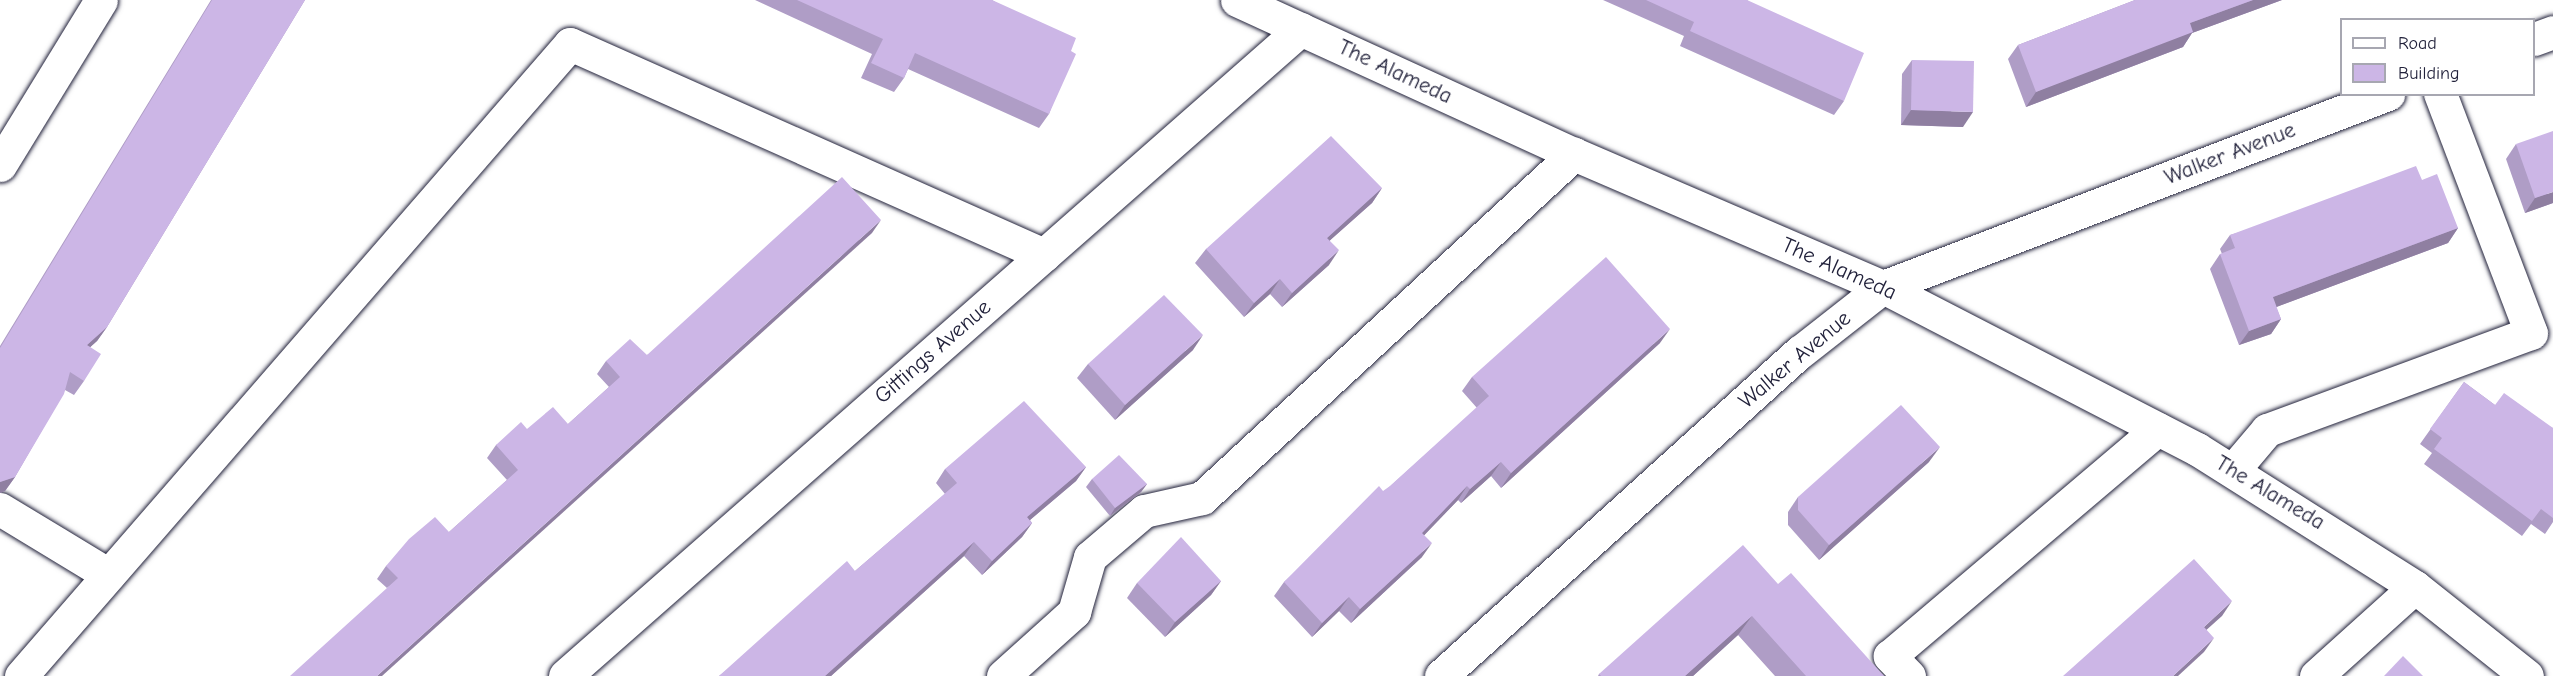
<!DOCTYPE html>
<html>
<head>
<meta charset="utf-8">
<style>
  body { margin:0 }
  #map { position:relative; width:2553px; height:676px; overflow:hidden; background:#fff; font-family:"Comic Neue",sans-serif }
  div>[style] { position:absolute }
  .roads { filter:drop-shadow(0 0 2px #22223b) drop-shadow(0 0 2px #22223b) }
  .minor>* { height:33px; margin:-16.5px; padding:0 16.5px; transform-origin:16.5px; border-radius:16.5px; background:#fff }
  .wall>* { inset:0; background:#af9dc6 }
  .shaded-wall>* { inset:0; background:#8f7fa1 }
  .building>* { inset:0; background:#ccb6e6 }
  span { translate:-50% -50%; white-space:nowrap; text-align:center; line-height:1.15; -webkit-text-stroke:4.5px #fff; paint-order:stroke }
  .street-label { font-size:22px; color:#22223b }
  .legend { position:absolute; left:2340px; top:18px; width:195px; height:78px; box-sizing:border-box; background:#fff; border:2px solid #a7a7b1; margin:0; padding:8px 10px; list-style:none; font-size:18px; color:#22223b }
  .legend li { display:flex; align-items:center; gap:12px; height:30px }
  .legend b { width:30px; border:2px solid #a7a7b1 }
</style>
</head>
<body>
<div id="map">
  <div class="roads">
    <div class="minor">
      <i style="left:1237px;top:0;width:371px;rotate:24.6deg"></i>
      <i style="left:1574px;top:154px;width:336px;rotate:23.3deg"></i>
      <i style="left:1883px;top:287px;width:353px;rotate:27.3deg"></i>
      <i style="left:2197px;top:449px;width:258px;rotate:32.3deg"></i>
      <i style="left:2415px;top:587px;width:143px;rotate:38.5deg"></i>
      <i style="left:2534px;top:39px;width:20px;rotate:-20deg"></i>
      <i style="left:0;top:165px;width:193px;rotate:-58.5deg"></i>
      <i style="left:2234px;top:469px;width:51px;rotate:-49.8deg"></i>
      <i style="left:2267px;top:430px;width:281px;rotate:-20.2deg"></i>
      <i style="left:2531px;top:333px;width:256px;rotate:-110.8deg"></i>
      <i style="left:0;top:509px;width:127px;rotate:31.2deg"></i>
      <i style="left:21px;top:676px;width:837px;rotate:-49.02deg"></i>
      <i style="left:570px;top:44px;width:519px;rotate:24deg"></i>
      <i style="left:565px;top:676px;width:980px;rotate:-41.32deg"></i>
      <i style="left:1003px;top:676px;width:96px;rotate:-42deg"></i>
      <i style="left:1074px;top:612px;width:57px;rotate:-73.8deg"></i>
      <i style="left:1090px;top:557px;width:71px;rotate:-40.4deg"></i>
      <i style="left:1144px;top:511px;width:59px;rotate:-12.6deg"></i>
      <i style="left:1202px;top:498px;width:507px;rotate:-42.76deg"></i>
      <i style="left:1441px;top:676px;width:484px;rotate:-42.1deg"></i>
      <i style="left:1800px;top:352px;width:105px;rotate:-38.1deg"></i>
      <i style="left:1883px;top:287px;width:541px;rotate:-20.92deg"></i>
      <i style="left:1909px;top:676px;width:28px;rotate:-134deg"></i>
      <i style="left:1890px;top:656px;width:351px;rotate:-40.3deg"></i>
      <i style="left:2316px;top:676px;width:133px;rotate:-42deg"></i>
    </div>
  </div>
  <div class="wall">
    <i style="clip-path:polygon(211px 0,305px 0,107px 327px,97px 341px,90px 347px,84px 381px,74px 395px,65px 390px,15px 477px,5px 491px,0 493px,0 346px)"></i>
    <i style="clip-path:polygon(755px 0,992px 0,1071px 51px,1049px 114px,1039px 128px,908px 69px,904px 78px,894px 92px,861px 78px,872px 54px)"></i>
    <i style="clip-path:polygon(1603px 0,1747px 0,1844px 101px,1834px 115px,1680px 46px,1684px 36px)"></i>
    <i style="clip-path:polygon(2135px 0,2282px 0,2192px 33px,2183px 47px,2026px 107px,2008px 59px,2018px 45px)"></i>
    <i style="clip-path:polygon(1912px 60px,1963px 127px,1901px 125px,1902px 74px)"></i>
    <i style="clip-path:polygon(2516px 144px,2553px 203px,2525px 213px,2506px 159px)"></i>
    <i style="clip-path:polygon(2422px 180px,2458px 228px,2448px 243px,2276px 307px,2281px 319px,2271px 334px,2239px 345px,2210px 269px,2220px 254px,2222px 254px,2220px 249px,2230px 235px)"></i>
    <i style="clip-path:polygon(1382px 188px,1372px 203px,1330px 240px,1329px 265px,1282px 307px,1270px 294px,1244px 317px,1195px 263px,1206px 249px)"></i>
    <i style="clip-path:polygon(872px 233px,387px 588px,377px 579px,386px 566px,449px 532px,507px 480px,487px 458px,496px 445px,527px 429px,568px 424px,609px 387px,597px 374px,606px 361px,647px 355px)"></i>
    <i style="clip-path:polygon(1660px 343px,1501px 488px,1491px 476px,1461px 503px,1458px 500px,1424px 535px,1422px 557px,1351px 623px,1339px 611px,1312px 637px,1274px 596px,1284px 582px,1477px 408px,1462px 391px,1472px 377px)"></i>
    <i style="clip-path:polygon(1193px 350px,1115px 420px,1077px 378px,1088px 364px)"></i>
    <i style="clip-path:polygon(2464px 382px,2495px 405px,2553px 428px,2553px 522px,2545px 534px,2531px 524px,2522px 536px,2424px 464px,2432px 453px,2420px 444px)"></i>
    <i style="clip-path:polygon(1929px 462px,1819px 560px,1788px 525px,1788px 512px,1798px 497px)"></i>
    <i style="clip-path:polygon(1086px 467px,1076px 481px,1030px 520px,1032px 523px,1022px 537px,982px 575px,964px 556px,831px 676px,719px 676px,855px 571px,945px 494px,936px 483px,945px 469px)"></i>
    <i style="clip-path:polygon(1092px 479px,1147px 484px,1141px 492px,1110px 516px,1086px 487px)"></i>
    <i style="clip-path:polygon(1221px 581px,1211px 595px,1165px 637px,1127px 598px,1137px 583px)"></i>
    <i style="clip-path:polygon(1778px 584px,1884px 676px,1775px 676px,1738px 635px,1693px 676px,1598px 676px,1599px 674px)"></i>
  </div>
  <div class="shaded-wall">
    <i style="clip-path:polygon(2253px 0,2282px 0,2192px 33px,2183px 47px,2026px 107px,2036px 92px,2190px 23px)"></i>
    <i style="clip-path:polygon(1911px 110px,1973px 112px,1963px 127px,1901px 125px)"></i>
    <i style="clip-path:polygon(1382px 188px,1372px 203px,1317px 252px,1327px 238px)"></i>
    <i style="clip-path:polygon(2553px 192px,2553px 203px,2525px 213px,2535px 198px)"></i>
    <i style="clip-path:polygon(881px 220px,872px 233px,382px 676px,377px 676px)"></i>
    <i style="clip-path:polygon(2458px 228px,2448px 243px,2263px 312px,2273px 297px)"></i>
    <i style="clip-path:polygon(1339px 250px,1329px 265px,1282px 307px,1292px 293px)"></i>
    <i style="clip-path:polygon(1280px 279px,1270px 294px,1244px 317px,1254px 303px)"></i>
    <i style="clip-path:polygon(2281px 319px,2271px 334px,2239px 345px,2249px 331px)"></i>
    <i style="clip-path:polygon(107px 327px,97px 341px,76px 360px,87px 345px)"></i>
    <i style="clip-path:polygon(1670px 329px,1660px 343px,1501px 488px,1511px 473px)"></i>
    <i style="clip-path:polygon(1203px 335px,1193px 350px,1115px 420px,1125px 405px)"></i>
    <i style="clip-path:polygon(1940px 447px,1929px 462px,1819px 560px,1829px 545px)"></i>
    <i style="clip-path:polygon(1501px 462px,1491px 476px,1461px 503px,1470px 489px)"></i>
    <i style="clip-path:polygon(1086px 467px,1076px 481px,1017px 531px,1027px 517px)"></i>
    <i style="clip-path:polygon(15px 477px,5px 491px,0 493px,0 482px)"></i>
    <i style="clip-path:polygon(1147px 484px,1141px 492px,1110px 516px,1115px 508px)"></i>
    <i style="clip-path:polygon(1467px 486px,1458px 500px,1413px 547px,1422px 533px)"></i>
    <i style="clip-path:polygon(1032px 523px,1022px 537px,982px 575px,992px 561px)"></i>
    <i style="clip-path:polygon(974px 542px,964px 556px,831px 676px,825px 676px)"></i>
    <i style="clip-path:polygon(1432px 543px,1422px 557px,1351px 623px,1360px 609px)"></i>
    <i style="clip-path:polygon(1221px 581px,1211px 595px,1165px 637px,1175px 622px)"></i>
    <i style="clip-path:polygon(1349px 597px,1339px 611px,1312px 637px,1322px 623px)"></i>
    <i style="clip-path:polygon(2232px 601px,2222px 616px,2194px 641px,2204px 627px)"></i>
    <i style="clip-path:polygon(1752px 616px,1738px 635px,1693px 676px,1685px 676px)"></i>
    <i style="clip-path:polygon(2214px 638px,2204px 652px,2178px 676px,2173px 676px)"></i>
  </div>
  <div class="building">
    <i style="clip-path:polygon(212px 0,305px 0,107px 327px,87px 345px,101px 354px,84px 381px,70px 372px,64px 394px,15px 477px,0 482px,0 348px)"></i>
    <i style="clip-path:polygon(797px 0,992px 0,1076px 38px,1071px 51px,1076px 54px,1049px 114px,915px 53px,904px 78px,871px 63px,883px 39px)"></i>
    <i style="clip-path:polygon(1646px 0,1747px 0,1864px 53px,1844px 101px,1690px 31px,1694px 22px)"></i>
    <i style="clip-path:polygon(2135px 0,2253px 0,2190px 23px,2193px 32px,2036px 92px,2018px 45px)"></i>
    <i style="clip-path:polygon(1912px 60px,1974px 61px,1973px 112px,1911px 110px)"></i>
    <i style="clip-path:polygon(2553px 131px,2553px 192px,2535px 198px,2516px 144px)"></i>
    <i style="clip-path:polygon(1331px 136px,1382px 188px,1327px 238px,1339px 250px,1292px 293px,1280px 279px,1254px 303px,1206px 249px)"></i>
    <i style="clip-path:polygon(2416px 166px,2422px 180px,2437px 174px,2458px 228px,2273px 297px,2281px 319px,2249px 331px,2220px 254px,2235px 248px,2230px 235px)"></i>
    <i style="clip-path:polygon(842px 177px,881px 220px,377px 676px,290px 676px,398px 578px,386px 566px,409px 539px,435px 517px,449px 532px,518px 470px,496px 445px,521px 422px,527px 429px,553px 407px,568px 424px,620px 377px,606px 361px,630px 339px,647px 355px)"></i>
    <i style="clip-path:polygon(1606px 257px,1670px 329px,1511px 473px,1501px 462px,1470px 489px,1467px 486px,1422px 533px,1432px 543px,1360px 609px,1349px 597px,1322px 623px,1284px 582px,1379px 486px,1383px 491px,1390px 486px,1489px 396px,1472px 377px)"></i>
    <i style="clip-path:polygon(1164px 295px,1203px 335px,1125px 405px,1088px 364px)"></i>
    <i style="clip-path:polygon(2464px 382px,2495px 405px,2504px 393px,2553px 428px,2553px 518px,2541px 509px,2532px 521px,2434px 449px,2442px 438px,2430px 429px)"></i>
    <i style="clip-path:polygon(1024px 401px,1086px 467px,1027px 517px,1032px 523px,992px 561px,974px 542px,825px 676px,719px 676px,847px 561px,855px 571px,957px 483px,945px 469px)"></i>
    <i style="clip-path:polygon(1901px 405px,1940px 447px,1829px 545px,1798px 510px,1798px 497px)"></i>
    <i style="clip-path:polygon(1119px 455px,1147px 484px,1115px 508px,1092px 479px)"></i>
    <i style="clip-path:polygon(1181px 537px,1221px 581px,1175px 622px,1137px 583px)"></i>
    <i style="clip-path:polygon(1743px 545px,1778px 584px,1791px 573px,1884px 676px,1806px 676px,1752px 616px,1685px 676px,1601px 676px,1599px 674px)"></i>
    <i style="clip-path:polygon(2194px 559px,2232px 601px,2204px 627px,2214px 638px,2173px 676px,2063px 676px)"></i>
    <i style="clip-path:polygon(2403px 656px,2423px 676px,2384px 676px)"></i>
  </div>
  <div class="street-label">
    <span style="left:1395px;top:72px;rotate:25deg">The Alameda</span>
    <span style="left:2230px;top:154px;rotate:-21deg">Walker Avenue</span>
    <span style="left:1839px;top:269px;rotate:24deg">The Alameda</span>
    <span style="left:933px;top:352px;rotate:-41deg">Gittings Avenue</span>
    <span style="left:1795px;top:360px;rotate:-40deg">Walker Avenue</span>
    <span style="left:2270px;top:493px;rotate:31deg">The Alameda</span>
  </div>
  <ul class="legend">
  <li><b style="height:8px;background:#fff"></b>Road</li>
  <li><b style="height:16px;background:#ccb6e6"></b>Building</li>
  </ul>
</div>
</body>
</html>
